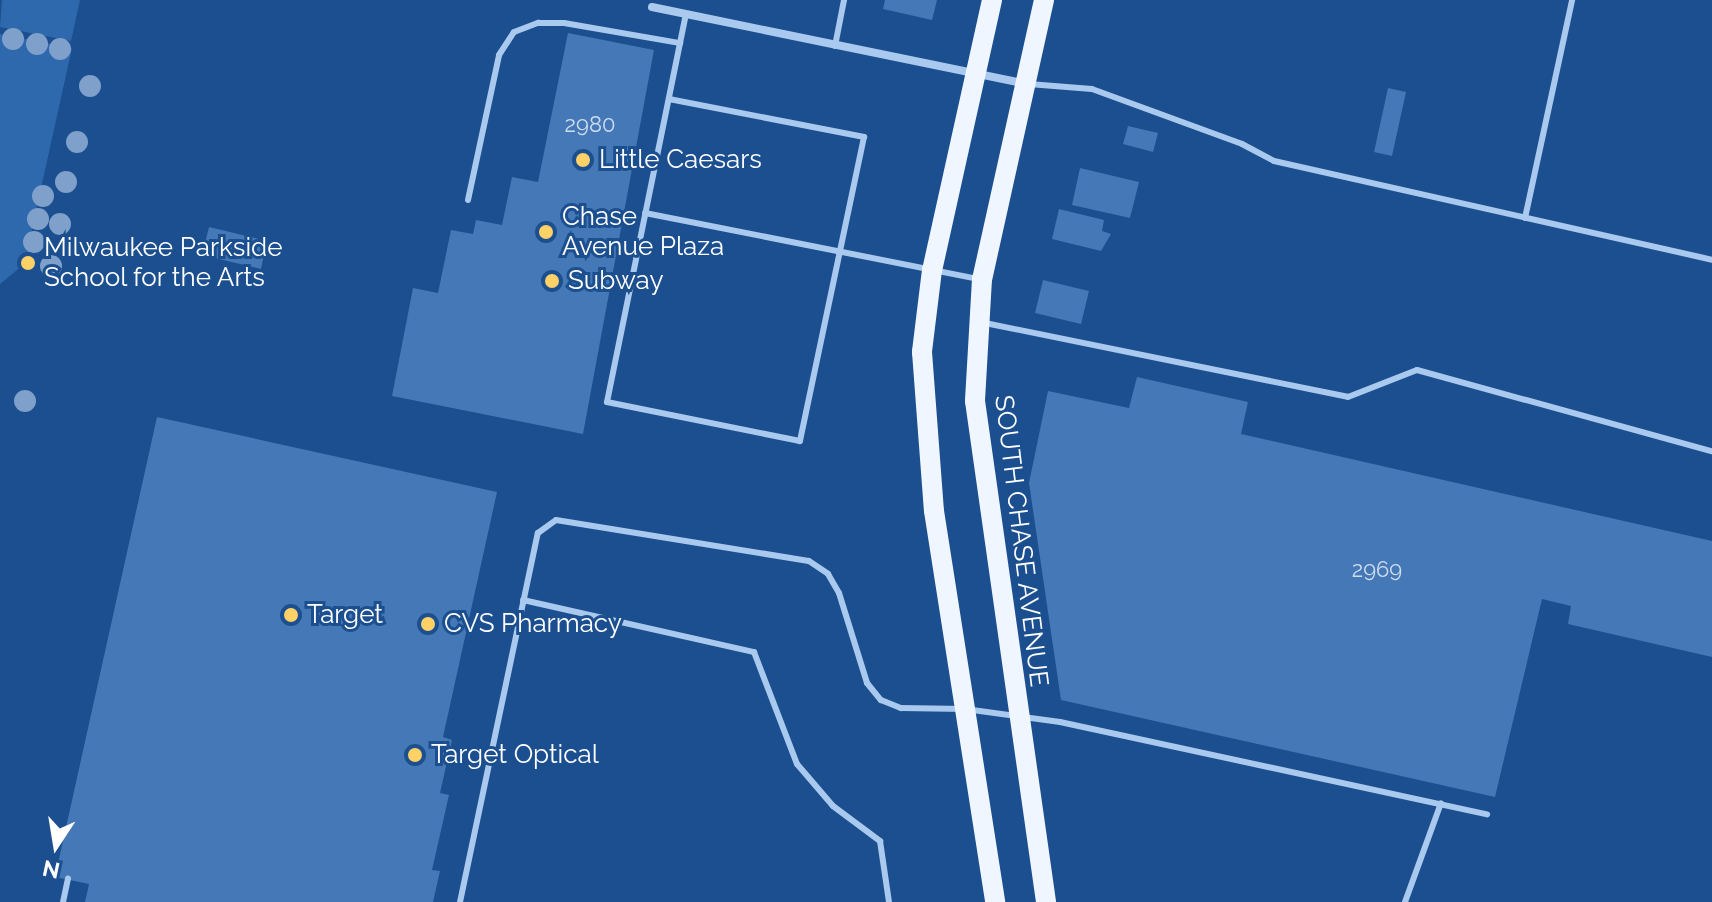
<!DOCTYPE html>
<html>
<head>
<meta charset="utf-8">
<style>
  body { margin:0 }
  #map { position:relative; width:1712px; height:902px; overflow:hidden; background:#1b4f8f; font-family:Raleway,sans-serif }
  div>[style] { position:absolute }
  .green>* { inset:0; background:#2e69ad }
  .building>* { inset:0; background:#4478b7 }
  .service>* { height:6px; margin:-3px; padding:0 3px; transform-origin:3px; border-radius:3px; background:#a9c9ee }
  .minor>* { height:8px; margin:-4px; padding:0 4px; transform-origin:4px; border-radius:4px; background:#a9c9ee }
  .primary>* { height:20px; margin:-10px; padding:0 10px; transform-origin:10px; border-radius:10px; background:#f0f6ff }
  .trees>* { width:22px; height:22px; margin:-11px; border-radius:50%; background:#7ea0ca }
  .dots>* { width:22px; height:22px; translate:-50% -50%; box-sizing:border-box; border:4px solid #1b4f8f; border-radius:50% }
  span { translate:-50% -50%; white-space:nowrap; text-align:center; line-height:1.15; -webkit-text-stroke:6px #1b4f8f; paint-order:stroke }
  .number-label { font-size:22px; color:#d0dded }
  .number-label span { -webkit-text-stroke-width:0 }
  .poi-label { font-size:26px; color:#fff }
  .left { translate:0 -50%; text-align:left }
  .street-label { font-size:26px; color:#fff }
  .north { position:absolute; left:16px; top:806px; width:80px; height:80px; -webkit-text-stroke:6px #1b4f8f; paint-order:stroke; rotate:192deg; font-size:22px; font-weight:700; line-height:32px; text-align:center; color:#fff }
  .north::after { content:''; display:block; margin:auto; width:28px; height:36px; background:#fff; clip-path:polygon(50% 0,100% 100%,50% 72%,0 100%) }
</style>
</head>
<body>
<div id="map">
  <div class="green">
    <i style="clip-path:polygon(2px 0,80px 0,71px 41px,0 27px)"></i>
    <i style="clip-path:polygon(0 34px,72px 48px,28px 247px,35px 250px,33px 257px,0 284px)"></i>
  </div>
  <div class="building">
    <i style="clip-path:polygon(885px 0,937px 0,932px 20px,883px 9px)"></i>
    <i style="clip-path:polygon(568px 33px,654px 50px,583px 434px,392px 396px,413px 288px,438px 293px,451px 230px,473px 234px,476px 220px,502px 225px,512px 177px,538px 182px)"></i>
    <i style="clip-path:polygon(1388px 88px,1406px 92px,1392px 156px,1374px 152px)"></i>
    <i style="clip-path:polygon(1128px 126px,1158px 133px,1153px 152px,1123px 144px)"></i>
    <i style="clip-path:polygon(1080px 168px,1139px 182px,1130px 218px,1072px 205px)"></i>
    <i style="clip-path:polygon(1059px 209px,1104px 220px,1102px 231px,1111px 234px,1101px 251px,1052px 239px)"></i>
    <i style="clip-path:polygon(209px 227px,267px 241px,261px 269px,202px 255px)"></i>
    <i style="clip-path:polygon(1043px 280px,1089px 291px,1081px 324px,1035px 313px)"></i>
    <i style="clip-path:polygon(1137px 377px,1248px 402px,1241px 434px,1712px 541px,1712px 657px,1568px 624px,1571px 606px,1542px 599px,1495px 797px,1061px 700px,1029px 483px,1048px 391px,1129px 408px)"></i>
    <i style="clip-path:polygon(157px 417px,497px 492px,443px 737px,452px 740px,440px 793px,449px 795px,432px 870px,440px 871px,433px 902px,85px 902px,89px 884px,55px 877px)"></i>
  </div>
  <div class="service">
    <i style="left:835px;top:46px;width:47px;rotate:-78.9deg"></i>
    <i style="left:1029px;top:84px;width:63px;rotate:4.5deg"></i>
    <i style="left:1092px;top:89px;width:160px;rotate:20.1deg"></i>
    <i style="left:1242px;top:144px;width:36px;rotate:28deg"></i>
    <i style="left:1274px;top:161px;width:449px;rotate:12.7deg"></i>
    <i style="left:669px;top:99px;width:199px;rotate:11deg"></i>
    <i style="left:864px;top:137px;width:311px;rotate:101.9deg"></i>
    <i style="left:800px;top:441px;width:197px;rotate:-168.6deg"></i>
    <i style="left:607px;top:402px;width:395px;rotate:-78.5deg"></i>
    <i style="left:468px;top:200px;width:148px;rotate:-77.9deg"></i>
    <i style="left:499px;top:55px;width:27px;rotate:-57deg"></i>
    <i style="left:514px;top:32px;width:26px;rotate:-21deg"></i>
    <i style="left:538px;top:23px;width:26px"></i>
    <i style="left:564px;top:23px;width:118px;rotate:9.8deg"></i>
    <i style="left:645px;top:213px;width:339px;rotate:11.2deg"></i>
    <i style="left:1525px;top:218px;width:223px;rotate:-77.8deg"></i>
    <i style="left:985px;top:323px;width:370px;rotate:11.5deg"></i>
    <i style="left:1348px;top:397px;width:74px;rotate:-21.4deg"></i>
    <i style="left:1417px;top:370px;width:306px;rotate:15.4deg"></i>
    <i style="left:523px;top:600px;width:237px;rotate:12.7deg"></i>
    <i style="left:754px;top:652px;width:120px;rotate:69deg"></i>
    <i style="left:797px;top:764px;width:55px;rotate:49.4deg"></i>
    <i style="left:833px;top:806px;width:59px;rotate:36.7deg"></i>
    <i style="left:880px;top:841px;width:62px;rotate:81.6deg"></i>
    <i style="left:63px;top:902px;width:24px;rotate:-78deg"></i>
    <i style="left:460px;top:902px;width:377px;rotate:-78.1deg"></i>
    <i style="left:538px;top:533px;width:22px;rotate:-36deg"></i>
    <i style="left:556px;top:520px;width:256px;rotate:9.2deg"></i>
    <i style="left:809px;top:561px;width:23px;rotate:34deg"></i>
    <i style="left:828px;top:574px;width:22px;rotate:60deg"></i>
    <i style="left:839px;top:593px;width:94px;rotate:72.7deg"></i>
    <i style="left:867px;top:683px;width:22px;rotate:51deg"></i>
    <i style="left:881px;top:700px;width:22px;rotate:22deg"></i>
    <i style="left:901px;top:708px;width:64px;rotate:0.9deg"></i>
    <i style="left:965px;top:709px;width:96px;rotate:7.8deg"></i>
    <i style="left:1060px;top:722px;width:437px;rotate:12.2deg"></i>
    <i style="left:1405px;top:902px;width:105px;rotate:-70deg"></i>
  </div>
  <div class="minor">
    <i style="left:652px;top:7px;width:379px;rotate:11.6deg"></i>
  </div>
  <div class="primary">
    <i style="left:992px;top:0;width:277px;rotate:102.5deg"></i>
    <i style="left:932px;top:270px;width:83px;rotate:97deg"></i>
    <i style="left:922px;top:352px;width:159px;rotate:85.7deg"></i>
    <i style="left:934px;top:511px;width:396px;rotate:81.1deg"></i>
    <i style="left:1044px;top:0;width:286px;rotate:102.5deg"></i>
    <i style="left:982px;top:279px;width:122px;rotate:93.3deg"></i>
    <i style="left:975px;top:401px;width:506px;rotate:81.93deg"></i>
  </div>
  <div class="trees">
    <i style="left:13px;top:39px"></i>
    <i style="left:37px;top:44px"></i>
    <i style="left:60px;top:49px"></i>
    <i style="left:90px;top:86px"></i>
    <i style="left:77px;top:142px"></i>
    <i style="left:66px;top:182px"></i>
    <i style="left:43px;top:196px"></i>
    <i style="left:38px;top:219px"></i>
    <i style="left:60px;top:224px"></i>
    <i style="left:34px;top:242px"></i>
    <i style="left:51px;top:266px"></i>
    <i style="left:25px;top:401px"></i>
  </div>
  <div class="dots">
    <i style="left:583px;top:160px;background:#ffd166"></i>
    <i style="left:546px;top:232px;background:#ffd166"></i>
    <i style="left:28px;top:263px;background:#ffd166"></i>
    <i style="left:552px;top:281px;background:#ffd166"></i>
    <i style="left:291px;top:615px;background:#ffd166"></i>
    <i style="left:428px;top:624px;background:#ffd166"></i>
    <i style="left:415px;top:755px;background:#ffd166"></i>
  </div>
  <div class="number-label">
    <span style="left:590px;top:125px">2980</span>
    <span style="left:1377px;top:570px">2969</span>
  </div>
  <div class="poi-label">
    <span class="left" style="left:599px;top:160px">Little Caesars</span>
    <span class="left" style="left:562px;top:232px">Chase<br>Avenue Plaza</span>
    <span class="left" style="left:44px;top:263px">Milwaukee Parkside<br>School for the Arts</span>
    <span class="left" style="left:568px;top:281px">Subway</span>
    <span class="left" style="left:307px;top:615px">Target</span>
    <span class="left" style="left:444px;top:624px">CVS Pharmacy</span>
    <span class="left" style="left:431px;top:755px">Target Optical</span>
  </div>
  <div class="street-label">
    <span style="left:1021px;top:541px;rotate:83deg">SOUTH CHASE AVENUE</span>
  </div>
  <div class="north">N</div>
</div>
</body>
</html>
